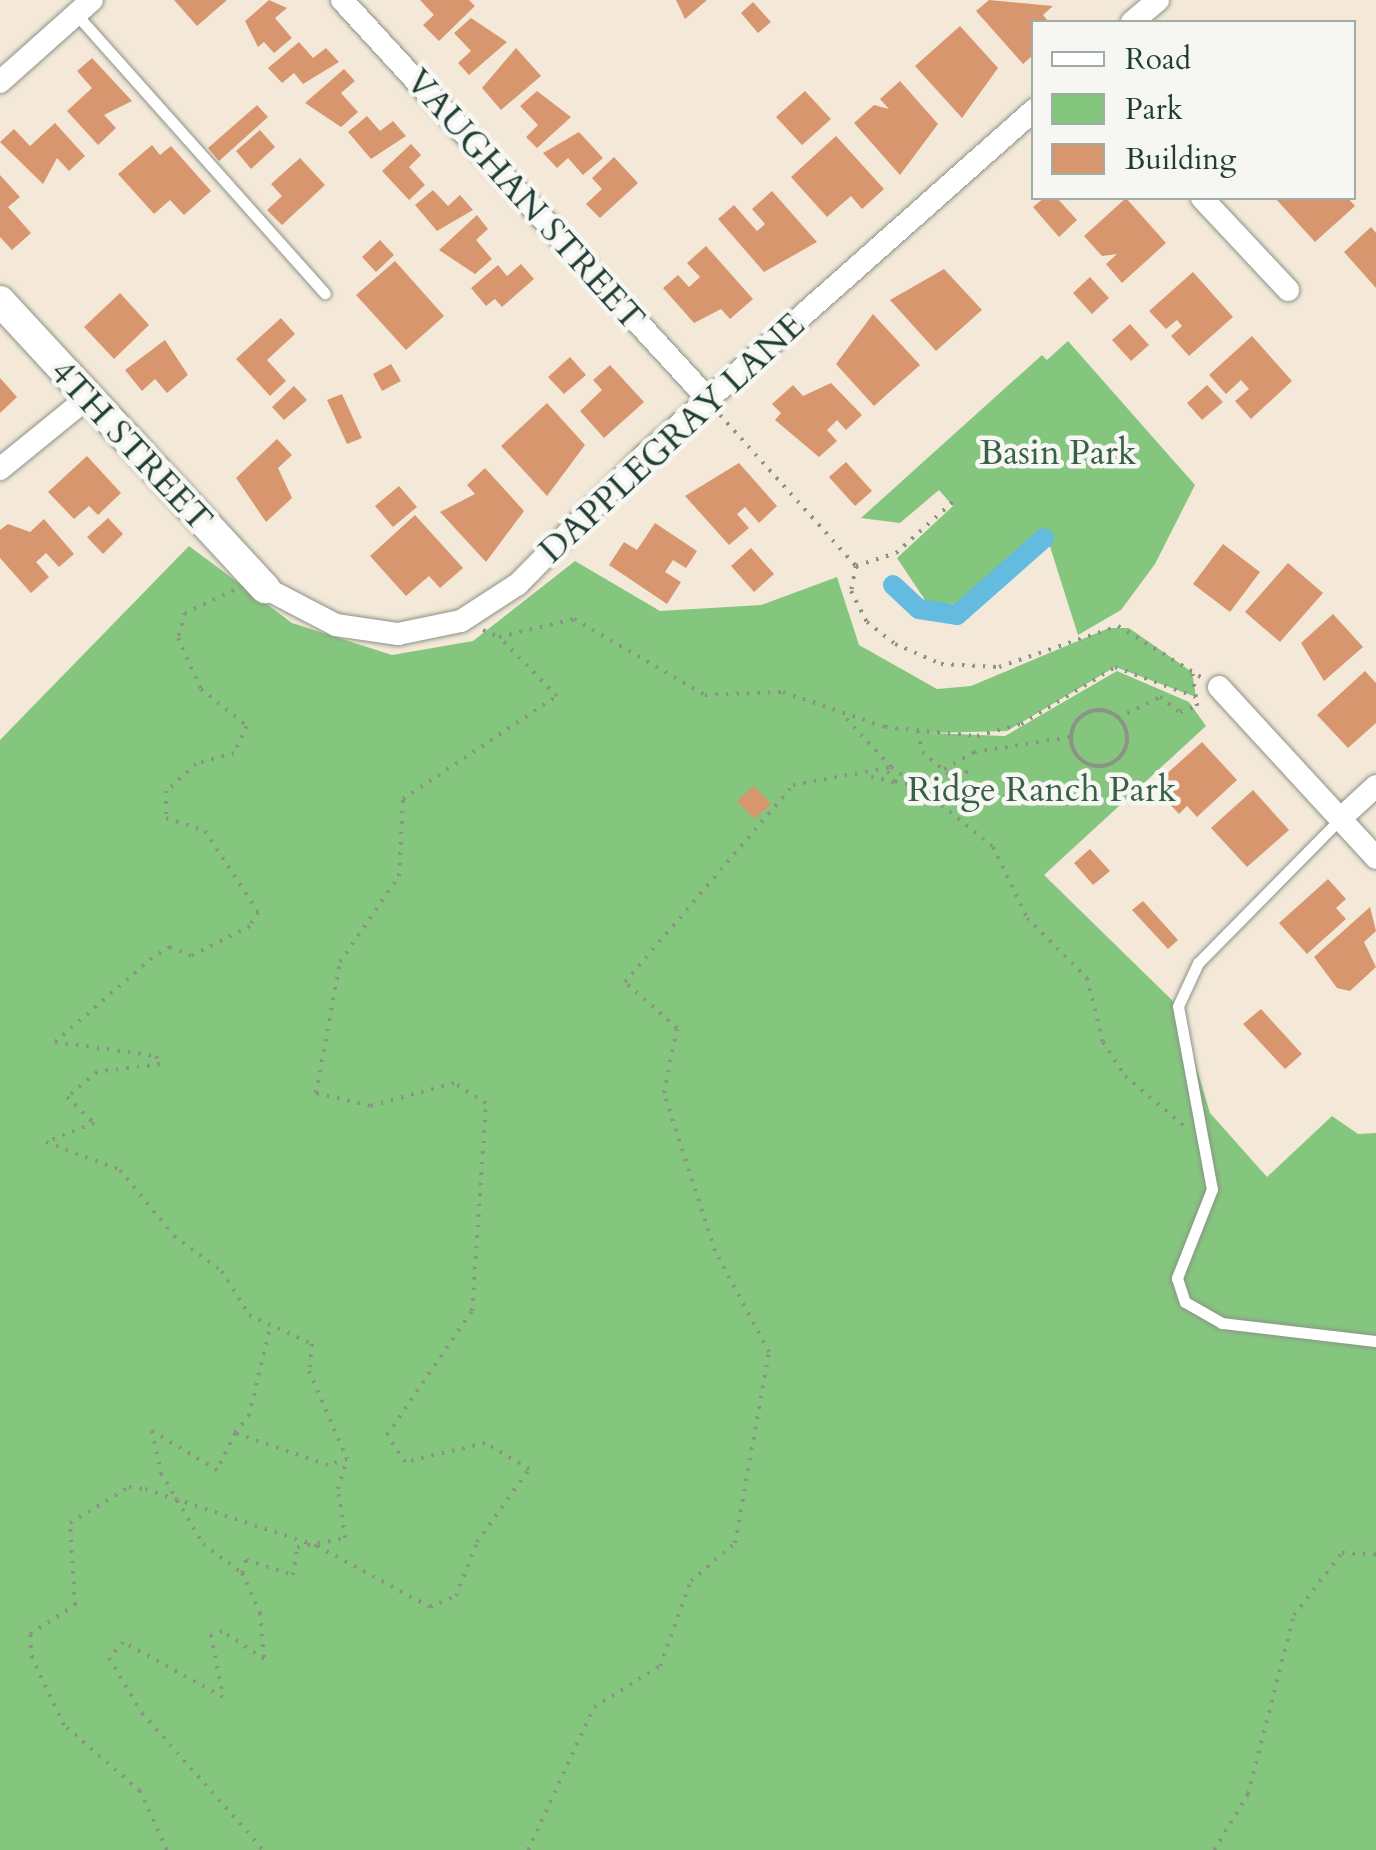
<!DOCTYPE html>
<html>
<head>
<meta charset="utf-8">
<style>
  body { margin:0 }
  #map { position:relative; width:1376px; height:1850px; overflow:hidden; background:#f4e9d9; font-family:Cardo,serif }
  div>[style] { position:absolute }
  .green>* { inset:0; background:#85c67f }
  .canal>* { height:20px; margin:-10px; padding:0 10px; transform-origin:10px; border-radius:10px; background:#63bbe0 }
  .building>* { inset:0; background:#d8966f }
  .path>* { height:4px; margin-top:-2px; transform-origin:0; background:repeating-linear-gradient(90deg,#8a9386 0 2.5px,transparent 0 10.5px) }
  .path>.ring { margin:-2px; padding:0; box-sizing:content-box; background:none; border:4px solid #8a9386; border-radius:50% }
  .roads { filter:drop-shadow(0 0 2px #8a9386) drop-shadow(0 0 2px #8a9386) }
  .lane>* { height:11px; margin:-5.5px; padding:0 5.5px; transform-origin:5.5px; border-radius:5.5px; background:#fff }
  .street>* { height:22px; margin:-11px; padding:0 11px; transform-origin:11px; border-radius:11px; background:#fff }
  .secondary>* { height:30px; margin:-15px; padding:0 15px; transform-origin:15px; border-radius:15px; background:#fff }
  span { translate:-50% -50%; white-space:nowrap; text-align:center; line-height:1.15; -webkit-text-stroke:9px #f6f6f2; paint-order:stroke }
  .street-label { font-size:35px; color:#1f3d34 }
  .park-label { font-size:35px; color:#385f47 }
  .legend { position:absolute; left:1031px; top:20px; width:325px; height:180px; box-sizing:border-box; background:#f6f6f2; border:2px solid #a0aca6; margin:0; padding:12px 18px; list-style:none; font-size:30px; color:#1f3d34 }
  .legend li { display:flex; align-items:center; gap:20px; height:50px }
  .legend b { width:50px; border:2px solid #a0aca6 }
</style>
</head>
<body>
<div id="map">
  <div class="green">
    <i style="clip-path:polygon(1068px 341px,1195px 485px,1155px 564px,1121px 610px,1078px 635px,1046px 534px,1036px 532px,958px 604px,927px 603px,897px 558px,953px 506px,939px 490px,900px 523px,861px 518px,1042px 355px,1047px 360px)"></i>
    <i style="clip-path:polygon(189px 546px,292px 623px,392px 655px,473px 641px,575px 561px,660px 611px,761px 605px,837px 577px,859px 645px,937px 689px,971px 686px,1109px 628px,1129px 628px,1192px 672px,1196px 697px,1115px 667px,1007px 731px,929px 733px,1005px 736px,1117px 671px,1189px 702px,1206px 726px,1044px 875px,1178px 1006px,1210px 1113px,1267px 1177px,1332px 1116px,1358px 1134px,1376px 1133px,1376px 1850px,0 1850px,0 740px)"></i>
  </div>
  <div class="canal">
    <i style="left:893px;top:585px;width:35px;rotate:43deg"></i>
    <i style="left:919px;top:609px;width:38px;rotate:9deg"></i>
    <i style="left:957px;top:615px;width:116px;rotate:-41.5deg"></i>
  </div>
  <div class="building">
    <i style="clip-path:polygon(174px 0,227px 0,197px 26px)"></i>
    <i style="clip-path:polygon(269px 0,287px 8px,275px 18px,292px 38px,274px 53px,264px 42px,258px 47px,245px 21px)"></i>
    <i style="clip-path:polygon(420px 0,469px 0,475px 6px,439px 41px,423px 25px,434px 15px)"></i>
    <i style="clip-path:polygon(676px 0,707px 0,685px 19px)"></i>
    <i style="clip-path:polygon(989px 0,1053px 6px,1043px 15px,1049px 22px,1034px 22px,1034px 54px,1023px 64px,976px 11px)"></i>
    <i style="clip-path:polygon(753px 2px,771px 22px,758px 33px,741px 13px)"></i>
    <i style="clip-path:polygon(471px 18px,507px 42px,469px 75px,458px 63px,471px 51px,454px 33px)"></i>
    <i style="clip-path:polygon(960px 26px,998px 68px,962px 118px,915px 66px)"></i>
    <i style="clip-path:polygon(299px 42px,313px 58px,326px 48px,339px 62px,303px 84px,294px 73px,282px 83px,268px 68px)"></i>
    <i style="clip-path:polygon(516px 48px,541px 76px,501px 110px,482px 88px)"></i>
    <i style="clip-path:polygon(92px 58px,132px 101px,104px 115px,116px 128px,98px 145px,67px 111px,92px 88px,77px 71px)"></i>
    <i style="clip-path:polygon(344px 69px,355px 81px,341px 93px,358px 112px,341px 127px,305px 103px)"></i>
    <i style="clip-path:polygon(900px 81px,938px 124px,900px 175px,854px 123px,874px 105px,889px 109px,880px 99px)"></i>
    <i style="clip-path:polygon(537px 91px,571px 117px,537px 148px,526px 137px,538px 125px,520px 106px)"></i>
    <i style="clip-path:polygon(805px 91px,831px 119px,802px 145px,776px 117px)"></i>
    <i style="clip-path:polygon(257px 105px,268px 117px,219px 161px,208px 148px)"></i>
    <i style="clip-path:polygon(367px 116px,380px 131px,393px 121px,406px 136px,371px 159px,348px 132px)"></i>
    <i style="clip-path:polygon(55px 123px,85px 156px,69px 171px,57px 158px,43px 184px,0 142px,14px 129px,30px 146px)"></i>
    <i style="clip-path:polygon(260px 130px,275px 147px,251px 169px,236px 151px)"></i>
    <i style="clip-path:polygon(579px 132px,603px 158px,583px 175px,568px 158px,557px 168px,543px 153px)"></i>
    <i style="clip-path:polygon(836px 136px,884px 189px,862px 209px,851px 196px,827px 217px,791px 177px)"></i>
    <i style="clip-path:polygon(411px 144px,421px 155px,409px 167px,425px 185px,409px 200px,382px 171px)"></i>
    <i style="clip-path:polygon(152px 145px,160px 155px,171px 146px,211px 191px,184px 215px,170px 200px,154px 214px,118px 174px)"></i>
    <i style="clip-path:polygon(614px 157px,638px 183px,600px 218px,586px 204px,602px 189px,592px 178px)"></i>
    <i style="clip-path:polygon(300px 158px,325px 185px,282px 225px,267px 210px,282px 196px,271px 184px)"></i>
    <i style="clip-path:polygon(0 175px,20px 197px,8px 207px,31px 233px,12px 250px,0 237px)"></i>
    <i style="clip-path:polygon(433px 190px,448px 206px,460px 195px,473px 210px,437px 231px,415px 205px)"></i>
    <i style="clip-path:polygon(772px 191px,817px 242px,764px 272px,718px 219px,734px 205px,757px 231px,765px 224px,752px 209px)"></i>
    <i style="clip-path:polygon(1044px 198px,1057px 198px,1077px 220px,1059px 237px,1033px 207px)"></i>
    <i style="clip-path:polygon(1126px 198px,1166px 243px,1122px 283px,1106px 264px,1117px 254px,1102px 256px,1084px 236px)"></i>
    <i style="clip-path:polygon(1275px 198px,1348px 198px,1355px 206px,1315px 242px)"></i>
    <i style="clip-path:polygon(477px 215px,488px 229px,476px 240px,492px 259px,475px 274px,439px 250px)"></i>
    <i style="clip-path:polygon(1371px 227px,1376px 233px,1376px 288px,1344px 252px)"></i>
    <i style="clip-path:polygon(380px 240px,394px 255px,376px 272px,362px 257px)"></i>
    <i style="clip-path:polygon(706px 246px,753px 299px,730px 319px,721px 309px,694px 323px,663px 288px,678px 275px,689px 287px,700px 277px,687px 263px)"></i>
    <i style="clip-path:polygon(395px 261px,444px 316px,406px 350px,356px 295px)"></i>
    <i style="clip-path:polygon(521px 264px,534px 279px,502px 307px,495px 299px,486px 306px,471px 288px,498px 265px,507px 276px)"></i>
    <i style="clip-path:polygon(944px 269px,982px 310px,936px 351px,890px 300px)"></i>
    <i style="clip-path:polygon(1193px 272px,1233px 317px,1189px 356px,1171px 336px,1182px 326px,1177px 320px,1166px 329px,1149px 311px)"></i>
    <i style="clip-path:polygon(1090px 277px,1109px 298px,1092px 314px,1073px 293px)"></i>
    <i style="clip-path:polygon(120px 293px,149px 325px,114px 359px,84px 327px)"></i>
    <i style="clip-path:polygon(873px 314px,920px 365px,874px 406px,836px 364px)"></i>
    <i style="clip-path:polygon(281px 318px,295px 334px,267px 360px,286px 381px,270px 396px,236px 359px)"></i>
    <i style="clip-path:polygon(1130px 324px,1149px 345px,1131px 361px,1112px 340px)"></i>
    <i style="clip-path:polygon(1252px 336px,1292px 381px,1251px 419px,1235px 401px,1249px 389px,1241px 380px,1226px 394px,1209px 375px)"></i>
    <i style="clip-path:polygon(165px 340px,188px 375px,167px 393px,155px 379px,142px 391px,125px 370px)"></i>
    <i style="clip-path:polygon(570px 357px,586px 375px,564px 394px,548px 377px)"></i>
    <i style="clip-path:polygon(391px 364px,401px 381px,382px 391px,373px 374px)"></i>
    <i style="clip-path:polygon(610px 365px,644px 402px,604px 438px,580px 411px,602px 390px,593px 380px)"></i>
    <i style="clip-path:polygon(0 378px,17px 397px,0 413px)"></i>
    <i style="clip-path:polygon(831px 383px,862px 415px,846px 430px,837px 420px,827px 430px,837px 441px,819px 457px,775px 420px,781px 413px,772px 404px,793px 385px,803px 396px)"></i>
    <i style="clip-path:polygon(1207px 385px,1223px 402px,1202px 420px,1187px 403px)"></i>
    <i style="clip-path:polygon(294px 386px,307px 400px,284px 420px,272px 407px)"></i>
    <i style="clip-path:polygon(342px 394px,362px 438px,347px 444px,327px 400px)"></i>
    <i style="clip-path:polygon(547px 403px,585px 445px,547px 496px,501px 446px)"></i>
    <i style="clip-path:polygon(277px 439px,292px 455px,278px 468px,292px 498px,266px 522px,236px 478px)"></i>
    <i style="clip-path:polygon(87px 456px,121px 493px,98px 515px,89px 506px,74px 519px,48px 492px)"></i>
    <i style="clip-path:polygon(846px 462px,872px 491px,855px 506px,829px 477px)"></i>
    <i style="clip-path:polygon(739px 463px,777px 506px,759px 523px,745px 507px,737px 514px,749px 528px,729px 545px,685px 496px)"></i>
    <i style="clip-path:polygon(485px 468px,524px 511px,486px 562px,440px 512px,475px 494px,467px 485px)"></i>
    <i style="clip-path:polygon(399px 486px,417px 507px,393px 527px,375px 506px)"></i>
    <i style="clip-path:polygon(415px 515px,463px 568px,440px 588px,429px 576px,406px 596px,370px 556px)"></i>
    <i style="clip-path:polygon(108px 518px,123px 534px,103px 554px,87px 537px)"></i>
    <i style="clip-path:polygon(44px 519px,74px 554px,59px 567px,46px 553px,36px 562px,49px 577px,31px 593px,0 558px,0 530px,8px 524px,30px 532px)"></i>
    <i style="clip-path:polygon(655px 523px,697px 551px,686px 568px,673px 560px,665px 572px,681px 582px,667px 604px,609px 565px,624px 542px,637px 550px)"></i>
    <i style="clip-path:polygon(1223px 544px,1260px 572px,1230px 612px,1193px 584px)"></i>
    <i style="clip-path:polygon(751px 548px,774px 574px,754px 592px,731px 566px)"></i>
    <i style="clip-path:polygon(1288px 563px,1323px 593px,1280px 642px,1245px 612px)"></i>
    <i style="clip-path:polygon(1333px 614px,1363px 647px,1324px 681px,1301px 643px)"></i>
    <i style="clip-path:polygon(1365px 671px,1376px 683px,1376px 723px,1348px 748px,1317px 715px)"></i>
    <i style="clip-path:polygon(1202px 742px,1237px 780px,1197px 817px,1187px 806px,1179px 814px,1153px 786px)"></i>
    <i style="clip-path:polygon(754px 786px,771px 804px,754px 819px,737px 801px)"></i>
    <i style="clip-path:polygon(1253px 790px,1289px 830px,1247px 867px,1211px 828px)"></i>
    <i style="clip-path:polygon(1090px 849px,1110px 871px,1093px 885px,1074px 863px)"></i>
    <i style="clip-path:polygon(1328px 879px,1346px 899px,1336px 908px,1346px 919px,1307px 954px,1279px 923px)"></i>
    <i style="clip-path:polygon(1143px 901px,1178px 940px,1168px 949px,1132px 910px)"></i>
    <i style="clip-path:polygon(1370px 907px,1376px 931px,1364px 942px,1376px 967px,1350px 991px,1337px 988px,1314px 957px)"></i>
    <i style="clip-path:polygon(1261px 1009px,1302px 1054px,1285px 1069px,1243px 1024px)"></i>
  </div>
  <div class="path">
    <i style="left:720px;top:415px;width:203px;rotate:48deg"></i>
    <i style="left:856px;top:566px;width:25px;rotate:101deg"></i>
    <i style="left:851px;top:591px;width:35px;rotate:63deg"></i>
    <i style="left:867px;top:622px;width:36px;rotate:38deg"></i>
    <i style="left:895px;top:644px;width:50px;rotate:23.5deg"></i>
    <i style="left:941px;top:664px;width:58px;rotate:3deg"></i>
    <i style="left:999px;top:667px;width:126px;rotate:-19deg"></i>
    <i style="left:1118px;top:626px;width:101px;rotate:31.6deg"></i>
    <i style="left:856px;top:566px;width:42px;rotate:-18deg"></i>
    <i style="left:896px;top:553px;width:82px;rotate:-42deg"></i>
    <i style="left:234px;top:590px;width:54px;rotate:154.9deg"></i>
    <i style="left:185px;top:613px;width:26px;rotate:106deg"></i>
    <i style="left:178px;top:638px;width:56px;rotate:65.7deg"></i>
    <i style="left:201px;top:689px;width:59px;rotate:38.8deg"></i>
    <i style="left:247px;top:726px;width:30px;rotate:116deg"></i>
    <i style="left:234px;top:753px;width:40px;rotate:164deg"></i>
    <i style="left:196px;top:764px;width:40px;rotate:138deg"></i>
    <i style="left:166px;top:791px;width:27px;rotate:90deg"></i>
    <i style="left:166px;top:818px;width:41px;rotate:18.4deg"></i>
    <i style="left:205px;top:831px;width:97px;rotate:56.8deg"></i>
    <i style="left:258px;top:912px;width:16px;rotate:120deg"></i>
    <i style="left:250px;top:926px;width:66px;rotate:153deg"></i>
    <i style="left:191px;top:956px;width:23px;rotate:-157deg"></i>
    <i style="left:170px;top:947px;width:21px;rotate:149deg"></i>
    <i style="left:152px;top:958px;width:128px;rotate:139.1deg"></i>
    <i style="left:55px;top:1042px;width:102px;rotate:7.9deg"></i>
    <i style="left:156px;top:1056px;width:9px;rotate:63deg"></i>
    <i style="left:160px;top:1064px;width:64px;rotate:172.8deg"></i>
    <i style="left:97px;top:1072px;width:39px;rotate:140deg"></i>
    <i style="left:67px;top:1097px;width:37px;rotate:44deg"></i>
    <i style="left:94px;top:1123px;width:52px;rotate:158.4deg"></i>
    <i style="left:46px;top:1142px;width:79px;rotate:20.7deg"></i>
    <i style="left:120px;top:1170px;width:85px;rotate:50.7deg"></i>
    <i style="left:174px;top:1236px;width:59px;rotate:36.1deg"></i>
    <i style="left:222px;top:1271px;width:52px;rotate:58.5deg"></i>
    <i style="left:249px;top:1315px;width:69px;rotate:24.7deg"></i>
    <i style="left:312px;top:1344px;width:27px;rotate:96deg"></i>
    <i style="left:309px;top:1371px;width:96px;rotate:66.6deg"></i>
    <i style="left:347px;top:1459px;width:20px;rotate:162deg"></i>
    <i style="left:328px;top:1465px;width:98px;rotate:-161deg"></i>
    <i style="left:235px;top:1433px;width:41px;rotate:115.9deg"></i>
    <i style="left:217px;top:1470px;width:76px;rotate:-149deg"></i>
    <i style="left:152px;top:1431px;width:43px;rotate:77.9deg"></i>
    <i style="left:161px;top:1473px;width:82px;rotate:59.4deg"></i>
    <i style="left:203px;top:1544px;width:49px;rotate:36.6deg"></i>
    <i style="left:242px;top:1573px;width:44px;rotate:65.8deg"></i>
    <i style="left:260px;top:1613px;width:46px;rotate:85deg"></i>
    <i style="left:264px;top:1659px;width:50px;rotate:-146.3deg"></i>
    <i style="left:222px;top:1631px;width:12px;rotate:160deg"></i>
    <i style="left:211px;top:1635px;width:63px;rotate:79deg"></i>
    <i style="left:223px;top:1697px;width:114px;rotate:-151.2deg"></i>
    <i style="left:123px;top:1642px;width:21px;rotate:131deg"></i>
    <i style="left:109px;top:1658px;width:64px;rotate:59deg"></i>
    <i style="left:142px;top:1713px;width:183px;rotate:48.5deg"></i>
    <i style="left:483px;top:630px;width:17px;rotate:24deg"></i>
    <i style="left:499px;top:637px;width:77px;rotate:-13.5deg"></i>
    <i style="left:574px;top:619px;width:151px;rotate:30.1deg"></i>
    <i style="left:705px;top:695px;width:78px;rotate:-2.2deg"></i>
    <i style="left:783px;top:692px;width:108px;rotate:18.9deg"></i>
    <i style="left:885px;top:727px;width:92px;rotate:5.6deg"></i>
    <i style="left:977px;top:736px;width:46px;rotate:-15.3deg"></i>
    <i style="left:1021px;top:724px;width:110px;rotate:-31.2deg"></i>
    <i style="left:1115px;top:667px;width:86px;rotate:20.3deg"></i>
    <i style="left:1196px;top:697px;width:25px;rotate:-99deg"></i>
    <i class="ring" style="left:1071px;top:710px;width:52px;height:52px"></i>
    <i style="left:1118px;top:718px;width:47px;rotate:-26.6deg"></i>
    <i style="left:1160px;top:697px;width:25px;rotate:37deg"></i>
    <i style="left:1180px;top:712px;width:18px;rotate:-19deg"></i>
    <i style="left:1197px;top:706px;width:9px;rotate:-96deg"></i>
    <i style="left:918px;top:731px;width:21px;rotate:79deg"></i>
    <i style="left:922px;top:752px;width:65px;rotate:40deg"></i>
    <i style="left:972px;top:794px;width:37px;rotate:5deg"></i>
    <i style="left:891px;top:767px;width:32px;rotate:35deg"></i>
    <i style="left:917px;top:785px;width:66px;rotate:-30.1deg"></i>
    <i style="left:974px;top:752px;width:98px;rotate:-8.8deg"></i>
    <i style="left:871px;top:777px;width:25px;rotate:12deg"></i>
    <i style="left:895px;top:782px;width:16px;rotate:-125deg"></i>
    <i style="left:957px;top:779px;width:20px;rotate:-37deg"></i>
    <i style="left:895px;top:782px;width:22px;rotate:8deg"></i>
    <i style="left:917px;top:785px;width:98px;rotate:39.2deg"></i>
    <i style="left:993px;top:847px;width:79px;rotate:64.4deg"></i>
    <i style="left:1027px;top:918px;width:85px;rotate:45deg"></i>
    <i style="left:1087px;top:978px;width:66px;rotate:76deg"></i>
    <i style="left:1103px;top:1042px;width:40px;rotate:57.1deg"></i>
    <i style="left:1125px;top:1076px;width:77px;rotate:40.3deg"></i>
    <i style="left:235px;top:1433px;width:22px;rotate:-51deg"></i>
    <i style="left:249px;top:1416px;width:91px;rotate:-76.7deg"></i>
    <i style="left:242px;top:1573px;width:14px;rotate:-73deg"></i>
    <i style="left:246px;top:1560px;width:49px;rotate:17.7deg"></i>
    <i style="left:293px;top:1575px;width:28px;rotate:-82deg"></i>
    <i style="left:297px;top:1547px;width:49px;rotate:-10.6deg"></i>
    <i style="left:345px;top:1538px;width:49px;rotate:-98.1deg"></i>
    <i style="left:338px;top:1489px;width:31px;rotate:-73deg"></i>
    <i style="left:167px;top:1850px;width:65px;rotate:-114.6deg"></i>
    <i style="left:140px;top:1791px;width:101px;rotate:-139deg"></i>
    <i style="left:64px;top:1725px;width:74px;rotate:-115.5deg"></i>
    <i style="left:32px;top:1658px;width:24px;rotate:-95deg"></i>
    <i style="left:30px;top:1634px;width:54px;rotate:-32.8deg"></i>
    <i style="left:75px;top:1605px;width:82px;rotate:-93.5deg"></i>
    <i style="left:70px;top:1523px;width:69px;rotate:-31.4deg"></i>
    <i style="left:129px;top:1487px;width:16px;rotate:7deg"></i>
    <i style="left:145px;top:1489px;width:181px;rotate:18.3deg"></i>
    <i style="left:317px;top:1546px;width:128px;rotate:28.4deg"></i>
    <i style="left:430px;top:1607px;width:28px;rotate:-23deg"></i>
    <i style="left:456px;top:1596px;width:58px;rotate:-68.7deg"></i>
    <i style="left:477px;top:1542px;width:90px;rotate:-54.5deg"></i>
    <i style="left:529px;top:1469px;width:51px;rotate:-149.4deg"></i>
    <i style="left:485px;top:1443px;width:82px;rotate:166.6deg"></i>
    <i style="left:405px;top:1462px;width:32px;rotate:-124deg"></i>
    <i style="left:387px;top:1435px;width:150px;rotate:-55.6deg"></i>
    <i style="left:472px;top:1311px;width:208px;rotate:-86.1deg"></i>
    <i style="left:486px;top:1103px;width:38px;rotate:-148deg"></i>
    <i style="left:454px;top:1083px;width:87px;rotate:164.7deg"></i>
    <i style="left:370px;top:1106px;width:56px;rotate:-166.5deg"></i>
    <i style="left:316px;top:1093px;width:133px;rotate:-79.6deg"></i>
    <i style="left:340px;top:962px;width:104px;rotate:-55.5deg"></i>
    <i style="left:399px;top:876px;width:77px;rotate:-87deg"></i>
    <i style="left:403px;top:799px;width:185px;rotate:-33.8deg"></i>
    <i style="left:557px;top:696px;width:83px;rotate:-134.5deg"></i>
    <i style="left:528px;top:1850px;width:157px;rotate:-65.2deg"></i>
    <i style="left:594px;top:1707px;width:78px;rotate:-31.8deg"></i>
    <i style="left:660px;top:1666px;width:90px;rotate:-70deg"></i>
    <i style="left:691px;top:1581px;width:58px;rotate:-40.8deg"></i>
    <i style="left:735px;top:1543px;width:194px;rotate:-79.9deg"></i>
    <i style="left:769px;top:1352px;width:115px;rotate:-118.1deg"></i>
    <i style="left:715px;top:1251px;width:166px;rotate:-107.9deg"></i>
    <i style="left:664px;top:1093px;width:66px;rotate:-78.7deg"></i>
    <i style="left:677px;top:1028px;width:69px;rotate:-138.5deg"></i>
    <i style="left:625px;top:982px;width:259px;rotate:-49.5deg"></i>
    <i style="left:793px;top:785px;width:100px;rotate:-10.4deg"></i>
    <i style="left:891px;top:767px;width:69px;rotate:-132.7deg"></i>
    <i style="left:1214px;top:1850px;width:66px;rotate:-58.7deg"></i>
    <i style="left:1248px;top:1794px;width:185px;rotate:-75.6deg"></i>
    <i style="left:1294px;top:1615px;width:78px;rotate:-52.3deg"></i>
    <i style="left:1342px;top:1553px;width:34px;rotate:2deg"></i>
  </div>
  <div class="roads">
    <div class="lane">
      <i style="left:76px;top:14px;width:374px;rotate:48.3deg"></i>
      <i style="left:1340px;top:819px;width:202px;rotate:134.6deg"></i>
      <i style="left:1198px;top:963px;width:47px;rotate:114.9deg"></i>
      <i style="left:1178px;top:1006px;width:186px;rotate:79.5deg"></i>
      <i style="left:1212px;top:1189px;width:96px;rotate:111.5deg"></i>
      <i style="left:1177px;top:1278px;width:25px;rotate:72deg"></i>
      <i style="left:1185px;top:1302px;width:43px;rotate:29.6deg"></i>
      <i style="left:1222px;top:1323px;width:155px;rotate:6.7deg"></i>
    </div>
    <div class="street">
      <i style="left:342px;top:0;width:541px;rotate:47.47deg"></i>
      <i style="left:1132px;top:22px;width:34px;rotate:-40deg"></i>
      <i style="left:0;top:82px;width:123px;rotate:-41.7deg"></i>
      <i style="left:1202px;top:198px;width:126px;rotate:46.9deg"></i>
      <i style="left:0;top:469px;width:109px;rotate:-39.1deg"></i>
      <i style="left:265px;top:588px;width:80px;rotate:27.5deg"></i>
      <i style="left:336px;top:625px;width:63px;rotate:8.3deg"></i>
      <i style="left:398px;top:634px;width:64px;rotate:-11.7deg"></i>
      <i style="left:461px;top:621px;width:68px;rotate:-33deg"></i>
      <i style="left:518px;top:584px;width:178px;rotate:-45.5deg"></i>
      <i style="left:643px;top:457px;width:523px;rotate:-41.59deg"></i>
      <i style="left:1219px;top:687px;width:232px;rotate:47.4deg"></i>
      <i style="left:1340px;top:819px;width:49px;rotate:-42.5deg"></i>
    </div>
    <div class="secondary">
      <i style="left:0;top:301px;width:391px;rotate:47.3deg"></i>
    </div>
  </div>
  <div class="street-label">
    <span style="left:525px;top:200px;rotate:48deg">VAUGHAN STREET</span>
    <span style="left:672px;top:438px;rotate:-43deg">DAPPLEGRAY LANE</span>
    <span style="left:131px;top:446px;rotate:47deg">4TH STREET</span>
  </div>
  <div class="park-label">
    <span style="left:1058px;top:453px">Basin Park</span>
    <span style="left:1042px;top:790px">Ridge Ranch Park</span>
  </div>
  <ul class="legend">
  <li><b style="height:12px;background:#fff"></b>Road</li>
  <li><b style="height:28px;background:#85c67f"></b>Park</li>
  <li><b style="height:28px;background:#d8966f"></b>Building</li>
  </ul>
</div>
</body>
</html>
